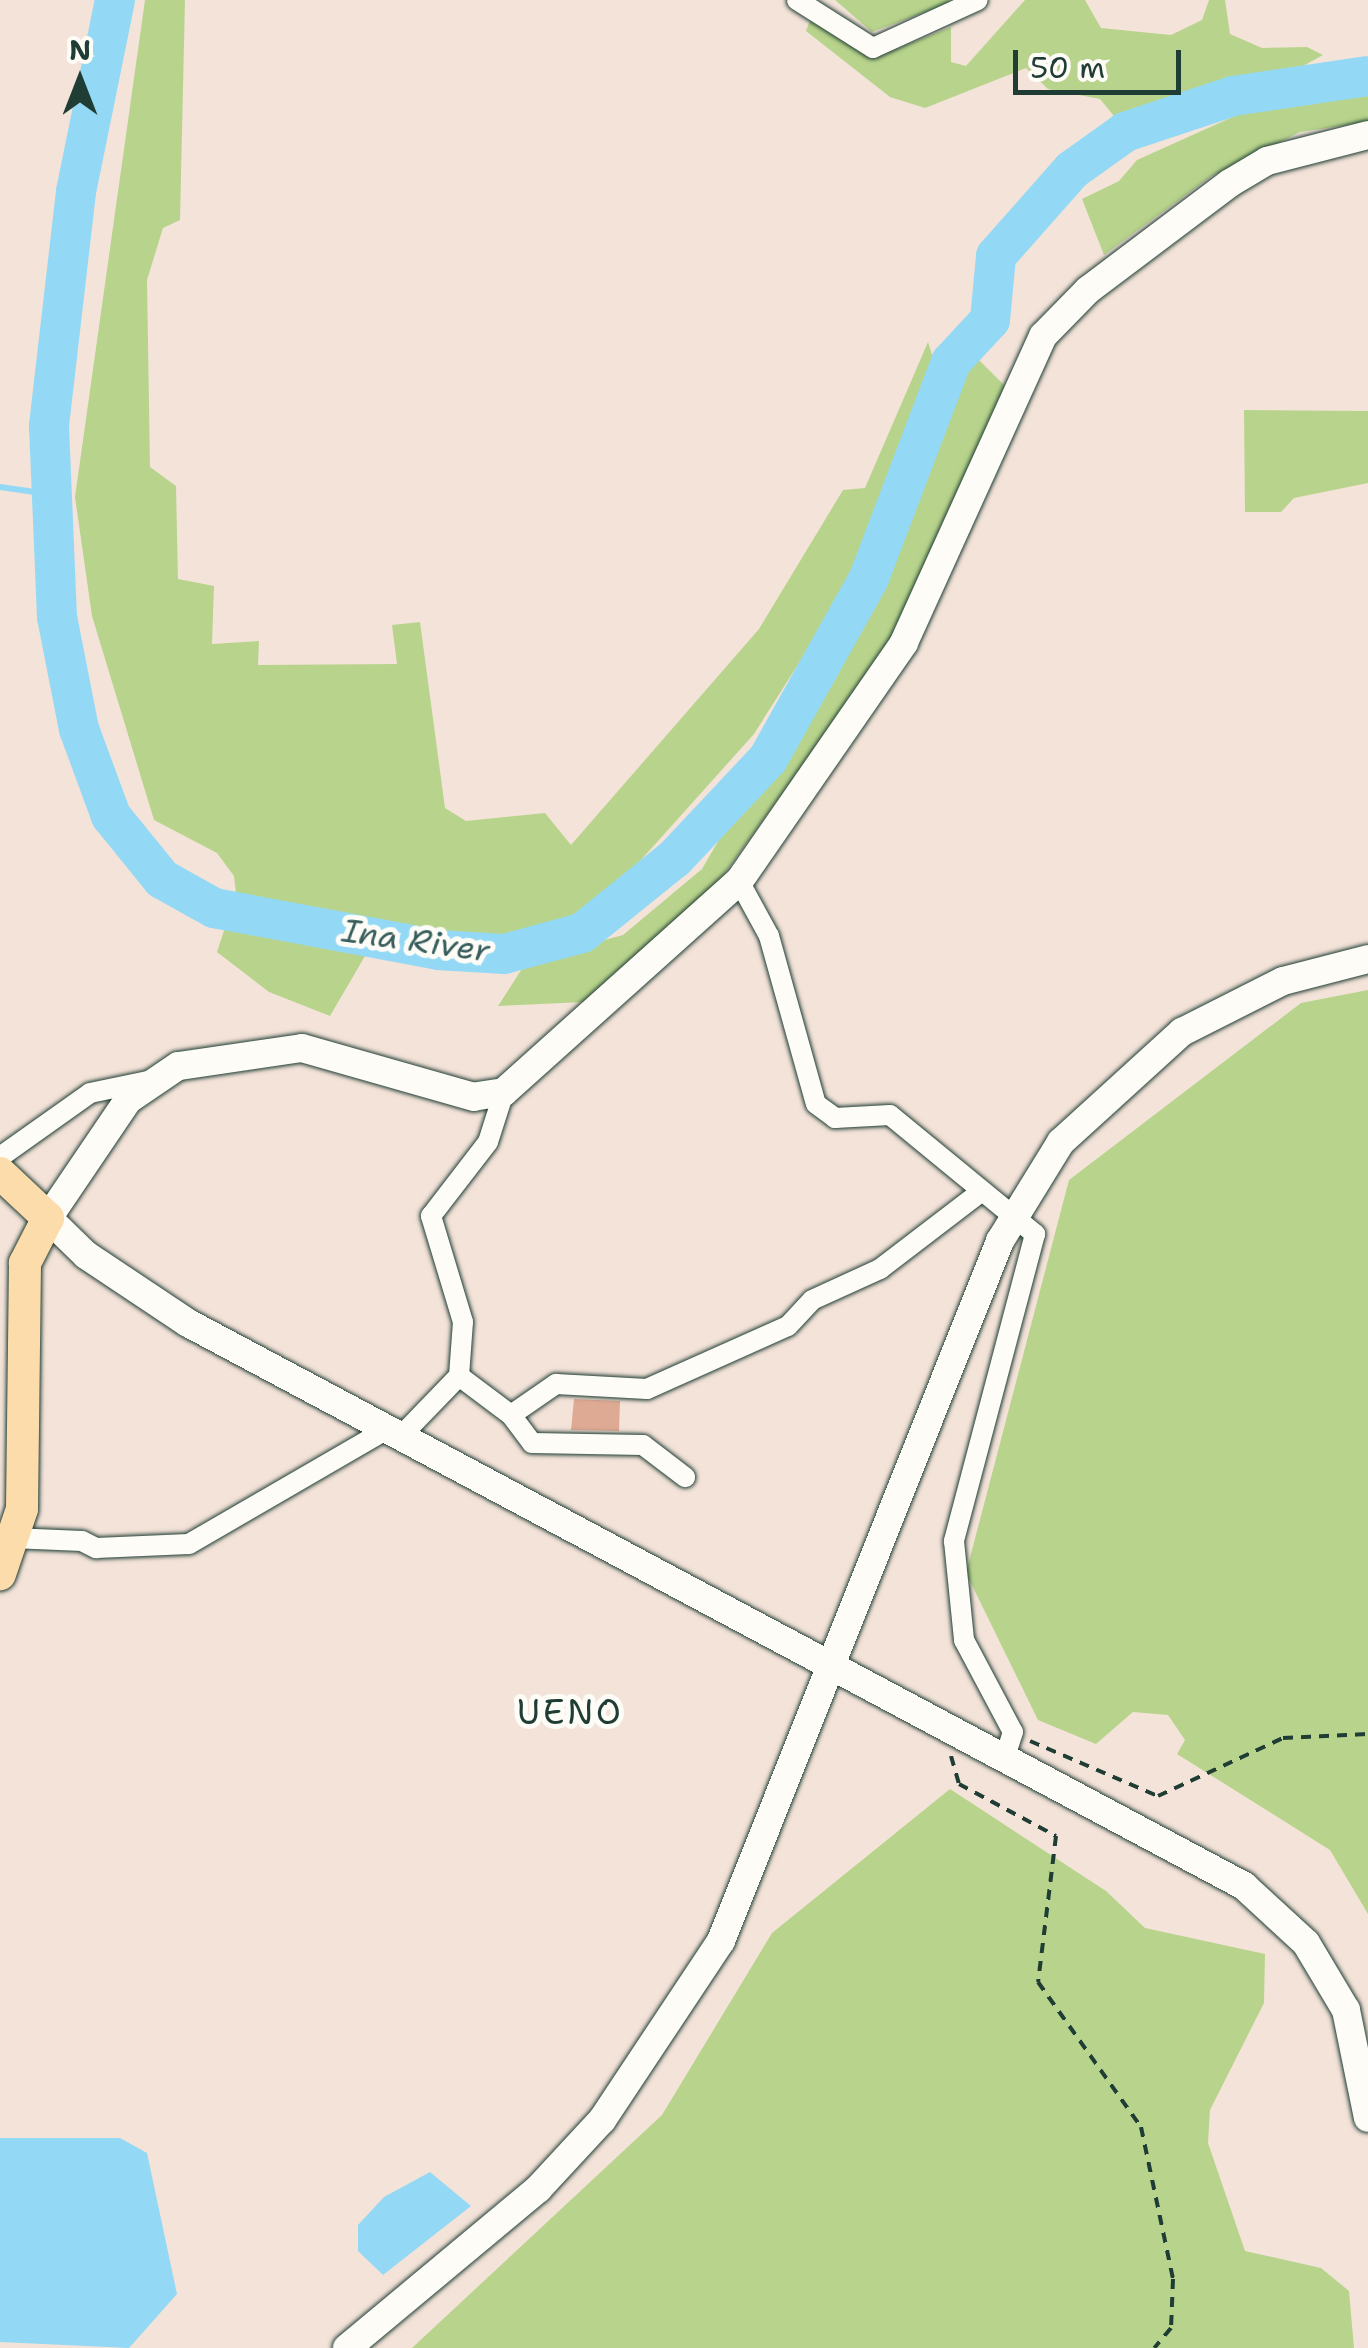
<!DOCTYPE html>
<html>
<head>
<meta charset="utf-8">
<style>
  body { margin:0 }
  #map { position:relative; width:1368px; height:2348px; overflow:hidden; background:#f4e3d9; font-family:"Shantell Sans",sans-serif }
  div>[style] { position:absolute }
  .green>* { inset:0; background:#b8d48c }
  .water>* { inset:0; background:#93d9f5 }
  .stream>* { height:6px; margin:-3px; padding:0 3px; transform-origin:3px; border-radius:3px; background:#93d9f5 }
  .river>* { height:40px; margin:-20px; padding:0 20px; transform-origin:20px; border-radius:20px; background:#93d9f5 }
  .building>* { inset:0; background:#dfaa94 }
  .path>* { height:4px; margin-top:-2px; transform-origin:0; background:repeating-linear-gradient(90deg,#1f3d34 0 10px,transparent 0 18px) }
  .roads { filter:drop-shadow(0 0 2px #1f3d34) drop-shadow(0 0 2px #1f3d34) }
  .street>* { height:20px; margin:-10px; padding:0 10px; transform-origin:10px; border-radius:10px; background:#fdfcf7 }
  .secondary>* { height:28px; margin:-14px; padding:0 14px; transform-origin:14px; border-radius:14px; background:#fdfcf7 }
  .primary>* { height:32px; margin:-16px; padding:0 16px; transform-origin:16px; border-radius:16px; background:#fddcac }
  span { translate:-50% -50%; white-space:nowrap; text-align:center; line-height:1.15; -webkit-text-stroke:10px #fdfcf7; paint-order:stroke }
  .water-label { font-size:32px; color:#365c5b; font-style:italic }
  .quarter-label { font-size:35px; color:#1f3d34; letter-spacing:2.5px }
  .north { position:absolute; left:30px; top:30px; width:100px; height:100px; -webkit-text-stroke:8px #fdfcf7; paint-order:stroke; rotate:0deg; font-size:28px; font-weight:700; line-height:40px; text-align:center; color:#1f3d34 }
  .north::after { content:''; display:block; margin:auto; width:35px; height:45px; background:#1f3d34; clip-path:polygon(50% 0,100% 100%,50% 72%,0 100%) }
  .scale { position:absolute; left:1013px; top:50px; width:168px; height:45px; box-sizing:border-box; border:5px solid #1f3d34; border-top:0; padding-left:12px; font-size:30px; line-height:35px; white-space:nowrap; color:#1f3d34; -webkit-text-stroke:8px #fdfcf7; paint-order:stroke }
</style>
</head>
<body>
<div id="map">
  <div class="green">
    <i style="clip-path:polygon(145px 0,185px 0,180px 220px,163px 228px,147px 280px,150px 467px,176px 486px,178px 579px,214px 586px,212px 644px,259px 641px,258px 665px,397px 664px,392px 625px,420px 622px,445px 808px,466px 821px,545px 813px,571px 845px,759px 629px,843px 490px,865px 488px,928px 342px,933px 358px,861px 565px,754px 734px,597px 909px,498px 946px,379px 932px,330px 1016px,269px 992px,217px 952px,236px 894px,234px 876px,217px 853px,154px 820px,92px 616px,75px 497px)"></i>
    <i style="clip-path:polygon(835px 0,947px 0,952px 2px,872px 32px)"></i>
    <i style="clip-path:polygon(1025px 0,1085px 0,1101px 28px,1171px 35px,1202px 20px,1209px 0,1225px 0,1230px 34px,1262px 48px,1307px 47px,1323px 55px,1292px 72px,1198px 91px,1174px 113px,1123px 127px,1100px 99px,1048px 89px,1026px 68px,925px 108px,890px 97px,806px 31px,812px 15px,874px 58px,951px 27px,951px 62px,966px 66px)"></i>
    <i style="clip-path:polygon(1368px 87px,1368px 122px,1300px 132px,1210px 177px,1104px 255px,1082px 199px,1119px 181px,1137px 160px,1277px 97px)"></i>
    <i style="clip-path:polygon(974px 355px,1007px 388px,908px 619px,717px 884px,584px 1002px,498px 1006px,527px 961px,623px 935px,702px 869px,734px 814px,793px 745px,892px 566px)"></i>
    <i style="clip-path:polygon(1244px 410px,1368px 411px,1368px 483px,1294px 498px,1281px 512px,1245px 512px)"></i>
    <i style="clip-path:polygon(1368px 990px,1368px 1914px,1330px 1850px,1177px 1754px,1185px 1740px,1168px 1715px,1133px 1712px,1096px 1744px,1038px 1720px,966px 1573px,1069px 1180px,1301px 1003px)"></i>
    <i style="clip-path:polygon(950px 1789px,1106px 1891px,1145px 1928px,1265px 1954px,1264px 2003px,1210px 2110px,1208px 2143px,1245px 2251px,1321px 2268px,1349px 2291px,1354px 2348px,412px 2348px,662px 2115px,772px 1933px)"></i>
  </div>
  <div class="water">
    <i style="clip-path:polygon(120px 2138px,147px 2153px,177px 2294px,129px 2348px,0 2342px,0 2138px)"></i>
    <i style="clip-path:polygon(430px 2172px,471px 2206px,383px 2275px,358px 2251px,358px 2225px,384px 2197px)"></i>
  </div>
  <div class="stream">
    <i style="left:0;top:487px;width:49px;rotate:8.3deg"></i>
  </div>
  <div class="river">
    <i style="left:115px;top:0;width:196px;rotate:101.5deg"></i>
    <i style="left:76px;top:192px;width:236px;rotate:96.6deg"></i>
    <i style="left:49px;top:426px;width:191px;rotate:87.6deg"></i>
    <i style="left:57px;top:617px;width:114px;rotate:78.9deg"></i>
    <i style="left:79px;top:729px;width:93px;rotate:69.8deg"></i>
    <i style="left:111px;top:816px;width:81px;rotate:51deg"></i>
    <i style="left:162px;top:879px;width:60px;rotate:29.1deg"></i>
    <i style="left:214px;top:908px;width:228px;rotate:10.6deg"></i>
    <i style="left:438px;top:950px;width:66px;rotate:3.5deg"></i>
    <i style="left:504px;top:954px;width:81px;rotate:-15.1deg"></i>
    <i style="left:582px;top:933px;width:119px;rotate:-38.9deg"></i>
    <i style="left:675px;top:858px;width:136px;rotate:-46.8deg"></i>
    <i style="left:768px;top:759px;width:207px;rotate:-60.8deg"></i>
    <i style="left:869px;top:578px;width:231px;rotate:-69.2deg"></i>
    <i style="left:951px;top:362px;width:57px;rotate:-47.1deg"></i>
    <i style="left:990px;top:320px;width:64px;rotate:-84.6deg"></i>
    <i style="left:996px;top:256px;width:115px;rotate:-48.5deg"></i>
    <i style="left:1072px;top:170px;width:65px;rotate:-35.6deg"></i>
    <i style="left:1125px;top:132px;width:114px;rotate:-18.4deg"></i>
    <i style="left:1233px;top:96px;width:136px;rotate:-8.4deg"></i>
  </div>
  <div class="building">
    <i style="clip-path:polygon(574px 1399px,620px 1401px,619px 1431px,571px 1430px)"></i>
  </div>
  <div class="path">
    <i style="left:1030px;top:1741px;width:139px;rotate:23.3deg"></i>
    <i style="left:1158px;top:1796px;width:138px;rotate:-24.9deg"></i>
    <i style="left:1283px;top:1738px;width:85px;rotate:-2.7deg"></i>
    <i style="left:951px;top:1756px;width:29px;rotate:74deg"></i>
    <i style="left:959px;top:1784px;width:110px;rotate:28.2deg"></i>
    <i style="left:1056px;top:1836px;width:147px;rotate:97deg"></i>
    <i style="left:1038px;top:1982px;width:178px;rotate:54.6deg"></i>
    <i style="left:1141px;top:2127px;width:155px;rotate:78.1deg"></i>
    <i style="left:1173px;top:2279px;width:49px;rotate:92.3deg"></i>
    <i style="left:1171px;top:2328px;width:26px;rotate:130deg"></i>
  </div>
  <div class="roads">
    <div class="street">
      <i style="left:797px;top:0;width:90px;rotate:32.3deg"></i>
      <i style="left:873px;top:48px;width:115px;rotate:-24.6deg"></i>
      <i style="left:739px;top:881px;width:63px;rotate:61.4deg"></i>
      <i style="left:769px;top:936px;width:174px;rotate:74.4deg"></i>
      <i style="left:816px;top:1104px;width:24px;rotate:36deg"></i>
      <i style="left:835px;top:1118px;width:55px;rotate:-3.1deg"></i>
      <i style="left:890px;top:1115px;width:188px;rotate:39.4deg"></i>
      <i style="left:1035px;top:1234px;width:318px;rotate:104.8deg"></i>
      <i style="left:954px;top:1541px;width:100px;rotate:84.2deg"></i>
      <i style="left:964px;top:1640px;width:104px;rotate:62deg"></i>
      <i style="left:1013px;top:1732px;width:28px;rotate:108deg"></i>
      <i style="left:0;top:1157px;width:110px;rotate:-35.4deg"></i>
      <i style="left:90px;top:1093px;width:59px;rotate:-11.7deg"></i>
      <i style="left:459px;top:1376px;width:65px;rotate:36.9deg"></i>
      <i style="left:511px;top:1415px;width:35px;rotate:53deg"></i>
      <i style="left:532px;top:1443px;width:111px;rotate:1deg"></i>
      <i style="left:643px;top:1445px;width:53px;rotate:37.3deg"></i>
      <i style="left:511px;top:1415px;width:55px;rotate:-34.6deg"></i>
      <i style="left:556px;top:1384px;width:91px;rotate:3.1deg"></i>
      <i style="left:647px;top:1389px;width:154px;rotate:-24.1deg"></i>
      <i style="left:788px;top:1326px;width:35px;rotate:-47deg"></i>
      <i style="left:812px;top:1300px;width:75px;rotate:-24.5deg"></i>
      <i style="left:880px;top:1269px;width:123px;rotate:-37.4deg"></i>
      <i style="left:402px;top:1435px;width:82px;rotate:-46deg"></i>
      <i style="left:459px;top:1376px;width:54px;rotate:-85.8deg"></i>
      <i style="left:463px;top:1322px;width:111px;rotate:-106.8deg"></i>
      <i style="left:431px;top:1216px;width:93px;rotate:-52.4deg"></i>
      <i style="left:488px;top:1142px;width:52px;rotate:-72.3deg"></i>
      <i style="left:12px;top:1538px;width:70px;rotate:2.5deg"></i>
      <i style="left:82px;top:1541px;width:16px;rotate:27deg"></i>
      <i style="left:96px;top:1548px;width:93px;rotate:-2.5deg"></i>
      <i style="left:189px;top:1544px;width:231px;rotate:-30.1deg"></i>
    </div>
    <div class="secondary">
      <i style="left:1368px;top:135px;width:104px;rotate:165.6deg"></i>
      <i style="left:1267px;top:161px;width:43px;rotate:149.3deg"></i>
      <i style="left:1230px;top:183px;width:178px;rotate:143deg"></i>
      <i style="left:1088px;top:290px;width:64px;rotate:134.4deg"></i>
      <i style="left:1043px;top:336px;width:337px;rotate:114.4deg"></i>
      <i style="left:904px;top:643px;width:290px;rotate:124.7deg"></i>
      <i style="left:739px;top:881px;width:316px;rotate:138.1deg"></i>
      <i style="left:504px;top:1092px;width:30px;rotate:171deg"></i>
      <i style="left:474px;top:1097px;width:179px;rotate:-164.1deg"></i>
      <i style="left:302px;top:1048px;width:125px;rotate:171.7deg"></i>
      <i style="left:178px;top:1066px;width:60px;rotate:145.8deg"></i>
      <i style="left:128px;top:1100px;width:143px;rotate:124.1deg"></i>
      <i style="left:48px;top:1218px;width:53px;rotate:44.2deg"></i>
      <i style="left:86px;top:1255px;width:123px;rotate:33.7deg"></i>
      <i style="left:188px;top:1323px;width:1197px;rotate:28.06deg"></i>
      <i style="left:1244px;top:1886px;width:84px;rotate:42.6deg"></i>
      <i style="left:1306px;top:1943px;width:78px;rotate:59.2deg"></i>
      <i style="left:1346px;top:2010px;width:110px;rotate:78.5deg"></i>
      <i style="left:347px;top:2348px;width:249px;rotate:-39.8deg"></i>
      <i style="left:538px;top:2189px;width:94px;rotate:-47.2deg"></i>
      <i style="left:602px;top:2120px;width:215px;rotate:-56.4deg"></i>
      <i style="left:721px;top:1941px;width:754px;rotate:-68.27deg"></i>
      <i style="left:1000px;top:1241px;width:116px;rotate:-58.4deg"></i>
      <i style="left:1061px;top:1142px;width:164px;rotate:-42.3deg"></i>
      <i style="left:1182px;top:1032px;width:113px;rotate:-26.8deg"></i>
      <i style="left:1283px;top:981px;width:88px;rotate:-14.5deg"></i>
    </div>
    <div class="primary">
      <i style="left:0;top:1173px;width:66px;rotate:43.2deg"></i>
      <i style="left:48px;top:1218px;width:51px;rotate:117.1deg"></i>
      <i style="left:25px;top:1263px;width:246px;rotate:90.7deg"></i>
      <i style="left:22px;top:1509px;width:69px;rotate:108.7deg"></i>
    </div>
  </div>
  <div class="water-label">
    <span style="left:416px;top:941px;rotate:8deg">Ina River</span>
  </div>
  <div class="quarter-label">
    <span style="left:570px;top:1712px">UENO</span>
  </div>
  <div class="north">N</div>
  <div class="scale">50 m</div>
</div>
</body>
</html>
